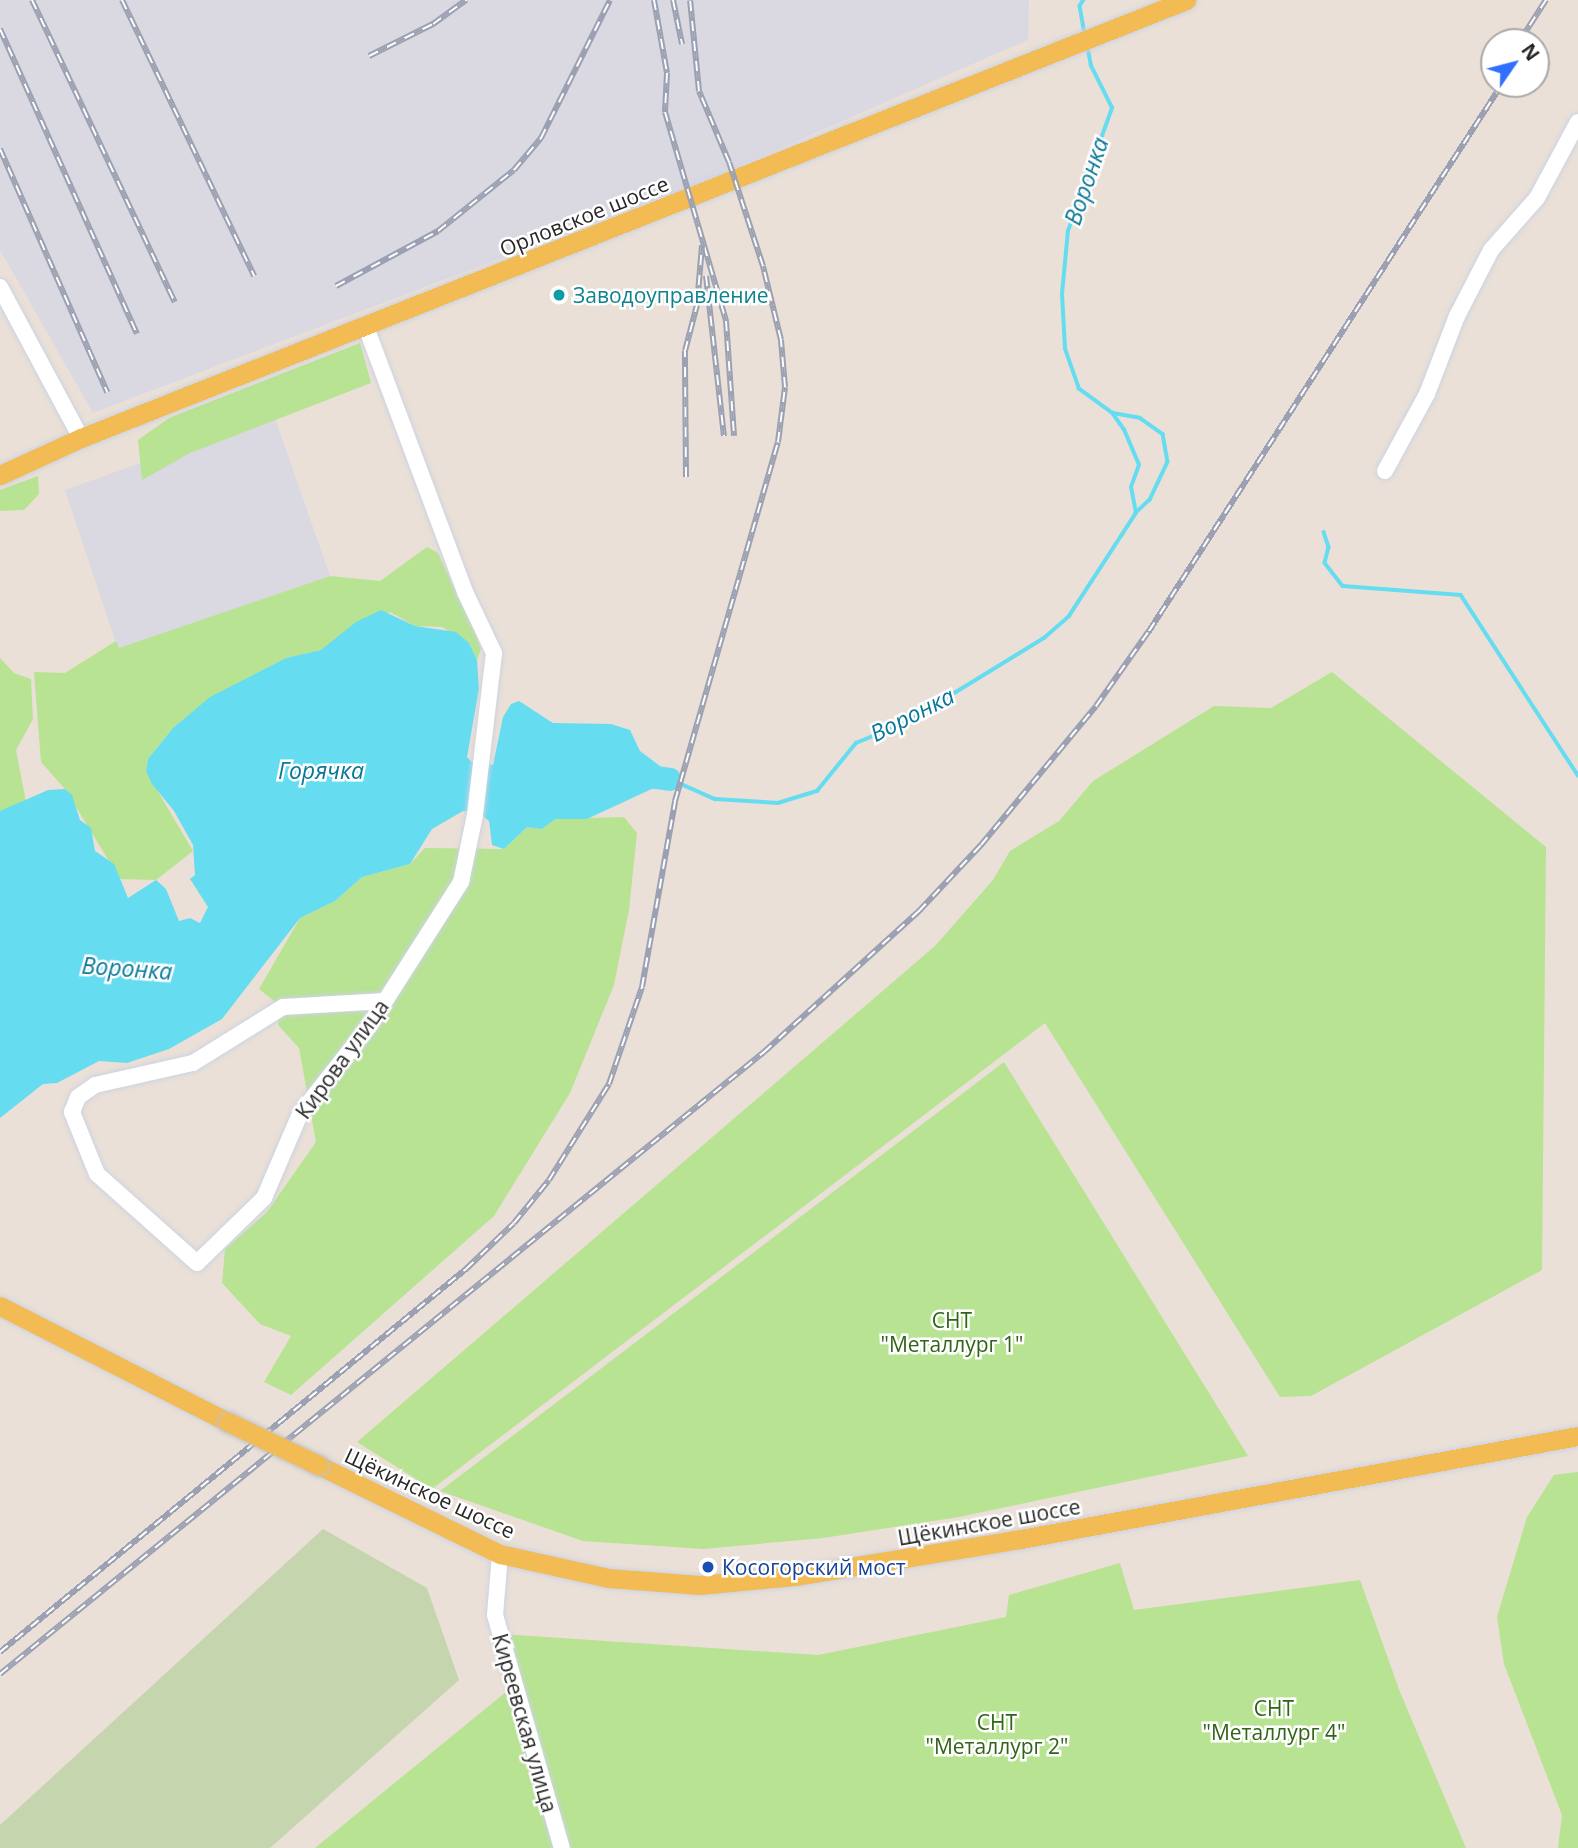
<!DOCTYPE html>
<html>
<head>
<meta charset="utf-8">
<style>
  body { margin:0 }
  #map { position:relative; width:1578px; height:1848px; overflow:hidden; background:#eae0d7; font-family:"Open Sans",sans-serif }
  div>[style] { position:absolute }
  .industrial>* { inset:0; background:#dad9e2 }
  .green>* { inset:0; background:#b7e392 }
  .cemetery>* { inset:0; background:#c5d5ae }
  .water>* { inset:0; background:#66dcf1 }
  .stream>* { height:3.5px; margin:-1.75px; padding:0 1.75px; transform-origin:1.75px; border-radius:1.75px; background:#66dcf1 }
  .river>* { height:23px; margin:-11.5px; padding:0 11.5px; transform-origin:11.5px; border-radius:11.5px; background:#66dcf1 }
  .roads { filter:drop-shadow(0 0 2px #cdd3e1) drop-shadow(0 0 2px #cdd3e1) }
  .minor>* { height:16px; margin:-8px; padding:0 8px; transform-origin:8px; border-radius:8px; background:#fff }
  .major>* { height:19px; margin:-9.5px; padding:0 9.5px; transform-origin:9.5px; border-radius:9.5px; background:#f3bb54 }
  .rail>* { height:6px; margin-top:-3px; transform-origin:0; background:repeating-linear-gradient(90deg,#fff 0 10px,#9ba1b2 0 20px); box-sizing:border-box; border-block:2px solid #9ba1b2 }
  .bridges { filter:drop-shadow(0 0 2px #c3c3c3) drop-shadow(0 0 2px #c3c3c3) }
  .major-bridge>* { height:19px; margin:-9.5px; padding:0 9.5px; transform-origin:9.5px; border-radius:9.5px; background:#f3bb54 }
  .dots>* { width:19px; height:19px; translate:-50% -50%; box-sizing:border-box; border:4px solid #fff; border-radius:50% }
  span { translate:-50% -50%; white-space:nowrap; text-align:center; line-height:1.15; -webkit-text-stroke:5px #fff; paint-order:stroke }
  .street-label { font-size:21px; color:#272727 }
  .culture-label { font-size:21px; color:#0d838f }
  .left { translate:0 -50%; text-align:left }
  .park-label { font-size:21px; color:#306417 }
  .transit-label { font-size:21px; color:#164399 }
  .water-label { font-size:23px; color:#0a7798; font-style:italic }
  .north { position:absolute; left:1480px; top:28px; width:70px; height:70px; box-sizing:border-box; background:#fff; border:2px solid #a9a9a9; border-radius:50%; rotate:55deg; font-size:19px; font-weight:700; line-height:28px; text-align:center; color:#272727 }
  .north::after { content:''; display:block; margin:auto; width:24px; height:32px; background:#316ffe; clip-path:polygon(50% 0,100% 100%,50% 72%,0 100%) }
</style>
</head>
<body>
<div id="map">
  <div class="industrial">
    <i style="clip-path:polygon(0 0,1029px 0,1028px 40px,709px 179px,93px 413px,0 250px)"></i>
    <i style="clip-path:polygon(274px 415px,330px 576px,118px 649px,65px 490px)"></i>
  </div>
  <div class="green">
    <i style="clip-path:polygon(360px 343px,371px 383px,190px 453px,142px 480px,138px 440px,169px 418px)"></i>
    <i style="clip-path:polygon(38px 476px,39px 494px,24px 510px,0 511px,0 490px)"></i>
    <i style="clip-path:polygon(427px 547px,438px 553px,476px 635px,481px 649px,477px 660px,469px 643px,442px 627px,415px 626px,390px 612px,321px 650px,286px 658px,210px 698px,173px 728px,148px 759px,146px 771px,193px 851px,156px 880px,120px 879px,65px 789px,41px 762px,34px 672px,65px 673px,116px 641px,119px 648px,330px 576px,380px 581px)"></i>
    <i style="clip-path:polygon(0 658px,14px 673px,31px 679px,33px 719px,16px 750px,26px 802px,0 812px)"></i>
    <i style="clip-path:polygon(1332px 672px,1546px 847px,1542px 1270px,1311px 1396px,1280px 1397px,1045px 1023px,432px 1489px,357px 1442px,935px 946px,993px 880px,1010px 851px,1059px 821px,1093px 781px,1214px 706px,1271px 708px)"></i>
    <i style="clip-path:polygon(624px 817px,637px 833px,629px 910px,614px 985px,570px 1093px,494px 1216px,291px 1395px,264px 1382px,291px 1336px,260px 1324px,222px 1283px,225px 1249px,267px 1212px,316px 1142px,299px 1048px,278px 1025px,278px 1004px,259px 989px,300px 918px,335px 901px,362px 877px,410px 864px,425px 848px,504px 849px,527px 827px,542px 829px,554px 819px)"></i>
    <i style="clip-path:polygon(1004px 1062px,1248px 1456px,959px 1517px,823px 1538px,703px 1549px,583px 1541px,440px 1491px)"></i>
    <i style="clip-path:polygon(1578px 1472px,1578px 1848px,1558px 1848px,1562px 1815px,1504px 1664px,1497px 1617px,1527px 1517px,1554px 1475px)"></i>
    <i style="clip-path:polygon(1120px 1563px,1134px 1610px,1360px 1580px,1400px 1692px,1466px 1848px,315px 1848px,512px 1687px,499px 1634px,818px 1655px,1006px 1617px,1009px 1595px)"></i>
  </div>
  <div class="cemetery">
    <i style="clip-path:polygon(323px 1529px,427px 1588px,459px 1680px,270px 1848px,0 1848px,0 1825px)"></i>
  </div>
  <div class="water">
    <i style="clip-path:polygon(381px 610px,415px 626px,456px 632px,469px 643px,477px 660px,479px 689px,467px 757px,474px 764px,493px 765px,503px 717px,511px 704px,519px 701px,553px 723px,611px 724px,630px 730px,640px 751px,660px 766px,656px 787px,587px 819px,555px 819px,542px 829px,527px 827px,504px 849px,492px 845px,489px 821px,479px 813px,463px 811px,432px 829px,410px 864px,362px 877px,335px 901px,300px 918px,222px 1019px,169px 1049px,127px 1063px,99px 1061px,57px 1083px,43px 1084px,0 1118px,0 811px,48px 790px,65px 789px,72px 795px,80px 820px,91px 828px,95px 851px,114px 864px,128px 898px,156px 880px,166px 889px,179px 921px,190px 918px,200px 923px,208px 907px,190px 879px,195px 875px,193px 845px,174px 811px,152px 784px,146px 771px,148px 759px,173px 728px,210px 697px,286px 658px,321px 650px,356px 622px)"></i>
  </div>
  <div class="stream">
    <i style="left:1084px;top:0;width:7px;rotate:124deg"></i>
    <i style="left:1080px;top:6px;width:28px;rotate:80deg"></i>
    <i style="left:1113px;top:413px;width:27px;rotate:10deg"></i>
    <i style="left:1140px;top:418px;width:28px;rotate:35deg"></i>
    <i style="left:1163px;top:434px;width:28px;rotate:80deg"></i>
    <i style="left:1168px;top:462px;width:42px;rotate:115.3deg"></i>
    <i style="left:1150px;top:500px;width:19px;rotate:137deg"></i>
    <i style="left:1324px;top:532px;width:16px;rotate:72deg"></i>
    <i style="left:1329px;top:547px;width:16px;rotate:104deg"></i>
    <i style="left:1325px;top:563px;width:29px;rotate:52deg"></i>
    <i style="left:1343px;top:586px;width:118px;rotate:4.4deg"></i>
    <i style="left:1461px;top:595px;width:215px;rotate:57deg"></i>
    <i style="left:670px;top:779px;width:49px;rotate:24deg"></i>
    <i style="left:715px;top:799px;width:63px;rotate:3.6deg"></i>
    <i style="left:778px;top:803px;width:41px;rotate:-17.1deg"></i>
    <i style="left:817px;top:791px;width:62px;rotate:-50.9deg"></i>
    <i style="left:856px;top:743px;width:55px;rotate:-22.4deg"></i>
    <i style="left:907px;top:722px;width:161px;rotate:-31.5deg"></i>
    <i style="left:1044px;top:638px;width:33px;rotate:-41deg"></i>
    <i style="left:1069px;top:616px;width:123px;rotate:-57deg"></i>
    <i style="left:1136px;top:513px;width:26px;rotate:-101deg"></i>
    <i style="left:1131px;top:487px;width:23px;rotate:-70deg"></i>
    <i style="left:1139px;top:465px;width:38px;rotate:-113deg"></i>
    <i style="left:1124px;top:430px;width:21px;rotate:-125deg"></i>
    <i style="left:1112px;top:413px;width:41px;rotate:-144deg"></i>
    <i style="left:1079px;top:389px;width:42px;rotate:-109.3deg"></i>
    <i style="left:1065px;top:349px;width:55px;rotate:-93.1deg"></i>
    <i style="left:1062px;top:294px;width:63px;rotate:-84.6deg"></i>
    <i style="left:1068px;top:231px;width:131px;rotate:-70.3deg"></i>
    <i style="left:1112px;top:108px;width:47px;rotate:-116.6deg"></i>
    <i style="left:1091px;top:66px;width:21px;rotate:-101deg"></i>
  </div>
  <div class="river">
    <i style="left:627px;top:773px;width:43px;rotate:7.9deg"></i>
  </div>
  <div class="roads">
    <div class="minor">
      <i style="left:0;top:287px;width:171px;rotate:61.8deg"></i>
      <i style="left:366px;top:327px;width:283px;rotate:69.5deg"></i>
      <i style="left:465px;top:592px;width:68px;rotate:64.6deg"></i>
      <i style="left:494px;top:653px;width:163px;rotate:96.7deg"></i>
      <i style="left:475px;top:815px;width:68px;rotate:101.8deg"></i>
      <i style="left:461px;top:882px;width:169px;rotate:122.5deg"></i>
      <i style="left:370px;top:1025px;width:113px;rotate:128.2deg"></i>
      <i style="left:300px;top:1114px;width:91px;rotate:113.2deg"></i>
      <i style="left:264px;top:1198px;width:93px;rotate:135.9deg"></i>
      <i style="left:197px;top:1263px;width:134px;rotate:-138.3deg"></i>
      <i style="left:97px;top:1174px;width:67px;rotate:-112deg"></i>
      <i style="left:72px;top:1112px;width:16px;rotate:-68deg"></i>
      <i style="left:78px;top:1097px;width:21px;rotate:-35deg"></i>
      <i style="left:95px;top:1085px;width:100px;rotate:-12.7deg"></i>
      <i style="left:193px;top:1063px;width:106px;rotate:-31.9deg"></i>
      <i style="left:283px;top:1007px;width:102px;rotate:-3.4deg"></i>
      <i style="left:1385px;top:471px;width:88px;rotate:-61.4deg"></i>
      <i style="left:1427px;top:394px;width:84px;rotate:-69deg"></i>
      <i style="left:1457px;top:316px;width:74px;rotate:-62.7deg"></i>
      <i style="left:1491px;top:250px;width:69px;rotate:-48.5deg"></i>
      <i style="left:1537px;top:198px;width:86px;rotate:-61.7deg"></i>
      <i style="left:500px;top:1554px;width:61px;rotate:94.7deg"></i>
      <i style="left:495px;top:1615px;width:242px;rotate:74deg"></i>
    </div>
    <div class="major">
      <i style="left:0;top:475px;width:89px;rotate:-24.6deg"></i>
      <i style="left:81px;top:438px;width:1189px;rotate:-21.62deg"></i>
      <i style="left:0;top:1306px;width:256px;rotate:27deg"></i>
      <i style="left:318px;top:1465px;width:203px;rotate:26.1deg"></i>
      <i style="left:500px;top:1554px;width:111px;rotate:12.5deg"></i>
      <i style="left:608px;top:1578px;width:92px;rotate:4.4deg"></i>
      <i style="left:700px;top:1585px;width:95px;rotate:-5.4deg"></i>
      <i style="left:795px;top:1576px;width:229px;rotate:-9.3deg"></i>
      <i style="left:1021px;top:1539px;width:566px;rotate:-10.48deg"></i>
    </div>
  </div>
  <div class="rail">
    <i style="left:32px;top:0;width:334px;rotate:64.7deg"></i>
    <i style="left:122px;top:0;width:306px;rotate:64.4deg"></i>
    <i style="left:654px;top:0;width:74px;rotate:79.9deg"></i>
    <i style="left:667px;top:73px;width:39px;rotate:93deg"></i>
    <i style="left:665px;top:112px;width:218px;rotate:73.7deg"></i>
    <i style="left:726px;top:321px;width:115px;rotate:86deg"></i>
    <i style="left:673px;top:0;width:45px;rotate:78.4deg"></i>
    <i style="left:0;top:29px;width:334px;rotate:65.8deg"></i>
    <i style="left:1519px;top:42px;width:50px;rotate:-57.3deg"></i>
    <i style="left:369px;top:56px;width:72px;rotate:-26.6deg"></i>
    <i style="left:433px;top:24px;width:41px;rotate:-36deg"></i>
    <i style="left:0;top:149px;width:266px;rotate:66.2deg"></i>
    <i style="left:706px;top:276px;width:161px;rotate:83.6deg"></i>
    <i style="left:336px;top:286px;width:116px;rotate:-28.3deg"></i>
    <i style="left:438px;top:231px;width:97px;rotate:-38.8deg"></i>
    <i style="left:514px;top:170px;width:42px;rotate:-49.8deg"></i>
    <i style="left:541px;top:138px;width:154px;rotate:-63.4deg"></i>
    <i style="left:686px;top:477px;width:126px;rotate:-90.5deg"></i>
    <i style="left:685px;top:351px;width:48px;rotate:-75.4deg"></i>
    <i style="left:697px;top:305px;width:60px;rotate:-85.2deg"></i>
    <i style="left:0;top:1652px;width:603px;rotate:-39.42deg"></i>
    <i style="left:466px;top:1269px;width:66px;rotate:-43.8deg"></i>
    <i style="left:514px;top:1223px;width:55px;rotate:-50.9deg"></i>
    <i style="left:549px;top:1180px;width:113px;rotate:-58deg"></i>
    <i style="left:609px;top:1084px;width:102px;rotate:-71.2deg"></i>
    <i style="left:642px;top:987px;width:189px;rotate:-79.9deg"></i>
    <i style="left:675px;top:801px;width:373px;rotate:-74deg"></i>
    <i style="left:778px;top:442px;width:55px;rotate:-82.7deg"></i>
    <i style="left:785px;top:387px;width:47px;rotate:-94.9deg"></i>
    <i style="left:781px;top:340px;width:76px;rotate:-103.7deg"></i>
    <i style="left:763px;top:266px;width:109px;rotate:-108.1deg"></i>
    <i style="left:729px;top:162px;width:77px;rotate:-112.9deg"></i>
    <i style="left:699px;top:91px;width:91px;rotate:-95.6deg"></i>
    <i style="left:0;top:1674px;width:985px;rotate:-39.15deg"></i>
    <i style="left:764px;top:1052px;width:210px;rotate:-42.3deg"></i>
    <i style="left:919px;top:911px;width:91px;rotate:-46.8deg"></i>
    <i style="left:981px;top:845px;width:180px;rotate:-50.4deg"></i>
    <i style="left:1096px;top:706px;width:92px;rotate:-54.8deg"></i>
    <i style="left:1149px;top:631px;width:651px;rotate:-57.16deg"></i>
  </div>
  <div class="bridges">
    <div class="major-bridge">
      <i style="left:228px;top:1422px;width:100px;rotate:25.5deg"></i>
    </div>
  </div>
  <div class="dots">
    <i style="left:559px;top:295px;background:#0f9aa8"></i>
    <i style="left:708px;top:1567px;background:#1a4fb4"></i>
  </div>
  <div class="street-label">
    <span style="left:584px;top:216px;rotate:-22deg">Орловское шоссе</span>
    <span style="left:342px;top:1059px;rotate:-54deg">Кирова улица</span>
    <span style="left:430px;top:1493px;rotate:25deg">Щёкинское шоссе</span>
    <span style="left:989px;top:1522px;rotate:-10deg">Щёкинское шоссе</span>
    <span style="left:525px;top:1723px;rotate:74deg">Киреевская улица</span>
  </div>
  <div class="culture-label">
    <span class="left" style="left:573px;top:295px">Заводоуправление</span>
  </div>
  <div class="park-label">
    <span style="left:952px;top:1332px">СНТ<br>"Металлург 1"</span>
    <span style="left:1274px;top:1720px">СНТ<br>"Металлург 4"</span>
    <span style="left:997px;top:1734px">СНТ<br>"Металлург 2"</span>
  </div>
  <div class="transit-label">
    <span class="left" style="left:722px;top:1567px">Косогорский мост</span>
  </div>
  <div class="water-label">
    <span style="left:1086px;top:181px;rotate:-71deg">Воронка</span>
    <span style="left:912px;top:714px;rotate:-27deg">Воронка</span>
    <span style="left:321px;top:770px">Горячка</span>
    <span style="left:127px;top:968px;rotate:4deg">Воронка</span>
  </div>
  <div class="north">N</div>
</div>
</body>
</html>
